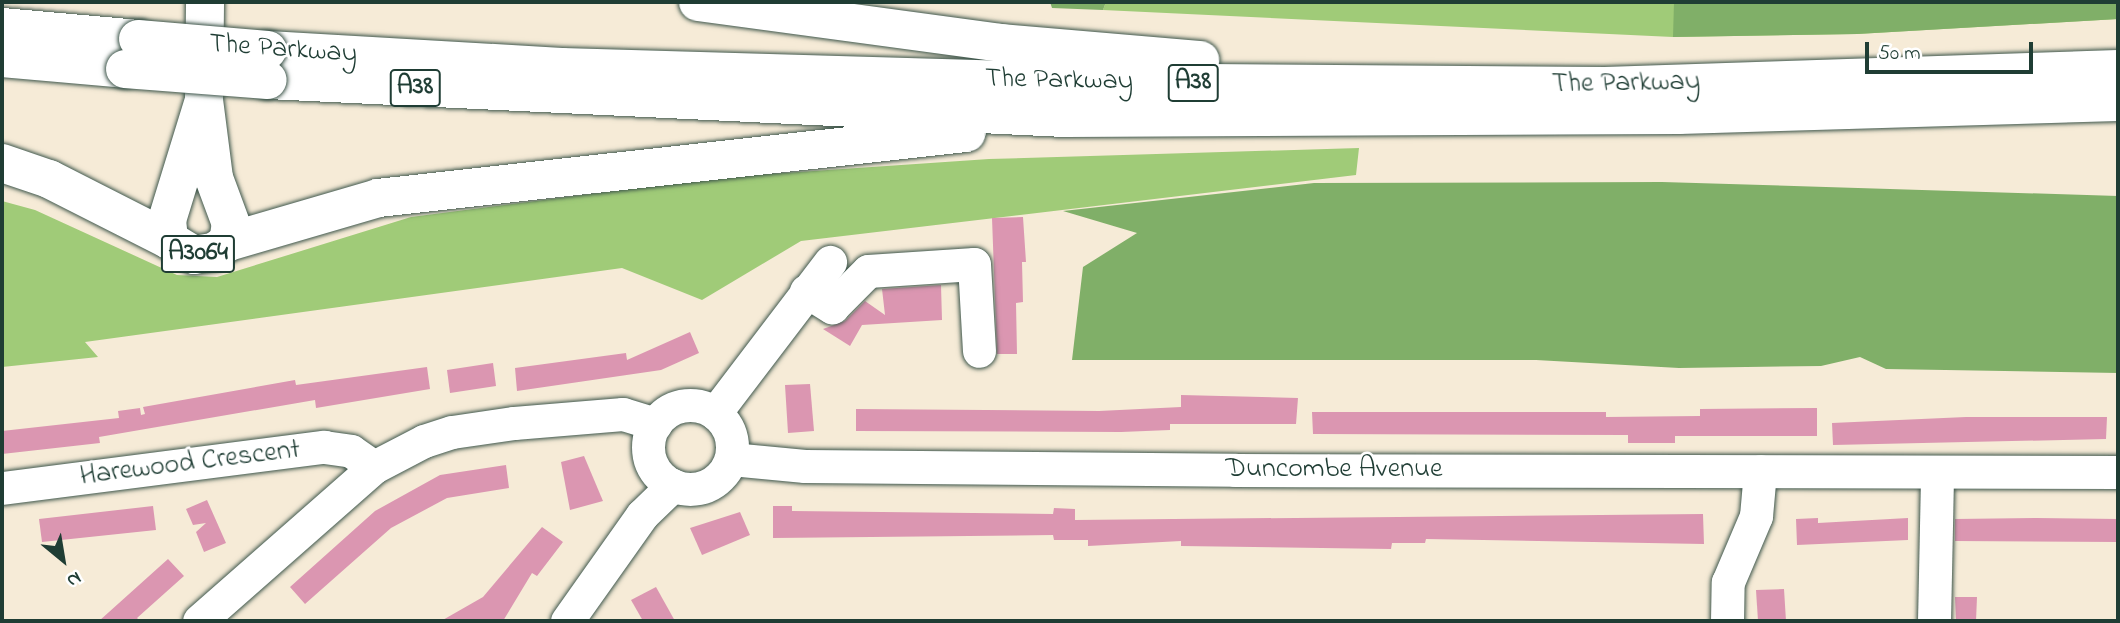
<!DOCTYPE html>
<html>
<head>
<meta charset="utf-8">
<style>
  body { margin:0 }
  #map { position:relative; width:2120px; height:623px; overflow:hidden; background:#f6ebd7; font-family:"Indie Flower",sans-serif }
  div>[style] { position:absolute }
  .green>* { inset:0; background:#a0cb78 }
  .forest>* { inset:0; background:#80af68 }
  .building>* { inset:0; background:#db96b1 }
  .roads { filter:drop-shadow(0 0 2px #3f574c) drop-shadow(0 0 2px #3f574c) }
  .minor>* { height:33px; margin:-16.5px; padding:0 16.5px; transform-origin:16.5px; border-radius:16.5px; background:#fff }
  .minor>.ring { margin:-16.5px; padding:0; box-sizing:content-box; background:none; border:33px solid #fff; border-radius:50% }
  .major>* { height:38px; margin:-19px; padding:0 19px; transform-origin:19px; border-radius:19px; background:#fff }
  .highway>* { height:38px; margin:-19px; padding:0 19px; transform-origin:19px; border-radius:19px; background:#fff }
  .bridges { filter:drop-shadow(0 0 2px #3f574c) drop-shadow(0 0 2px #3f574c) }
  .highway-bridge>* { height:38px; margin:-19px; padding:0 19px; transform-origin:19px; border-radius:19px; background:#fff }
  span { translate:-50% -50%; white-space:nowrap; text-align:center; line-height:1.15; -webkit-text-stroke:5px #fff; paint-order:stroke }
  .shield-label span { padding:2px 5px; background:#fff; border:2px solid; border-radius:5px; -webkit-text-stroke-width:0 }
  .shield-label { font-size:26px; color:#1f3d34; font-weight:700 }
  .street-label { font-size:28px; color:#1f3d34 }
  .frame { position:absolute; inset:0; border:4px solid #1f3d34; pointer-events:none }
  .north { position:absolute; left:28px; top:525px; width:70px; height:70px; -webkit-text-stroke:5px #fff; paint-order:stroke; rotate:150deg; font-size:19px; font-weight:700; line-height:28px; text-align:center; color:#1f3d34 }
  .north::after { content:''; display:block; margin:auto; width:24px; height:32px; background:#1f3d34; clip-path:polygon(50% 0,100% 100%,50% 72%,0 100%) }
  .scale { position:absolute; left:1865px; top:42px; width:168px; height:32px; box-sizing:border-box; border:4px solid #1f3d34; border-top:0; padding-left:9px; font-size:21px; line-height:24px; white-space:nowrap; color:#1f3d34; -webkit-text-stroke:5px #fff; paint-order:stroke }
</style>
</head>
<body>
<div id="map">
  <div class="green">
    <i style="clip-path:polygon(1106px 2px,2118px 2px,2118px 19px,1857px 34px,1673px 37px,1103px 10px)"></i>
    <i style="clip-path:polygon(1359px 148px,1356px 175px,801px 241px,702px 300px,622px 268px,85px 342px,98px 357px,2px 367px,2px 201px,35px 210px,177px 275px,217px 277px,411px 217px,724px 177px,989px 159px)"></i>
  </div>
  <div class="forest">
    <i style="clip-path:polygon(1050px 2px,1106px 2px,1103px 10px,1052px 8px)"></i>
    <i style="clip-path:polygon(1674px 2px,2118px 2px,2118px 19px,1857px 34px,1673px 37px)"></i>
    <i style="clip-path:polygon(1662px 182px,2118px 196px,2118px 373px,1886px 369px,1860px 357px,1821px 366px,1679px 368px,1536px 360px,1072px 360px,1083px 267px,1137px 233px,1063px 211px,1314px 183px)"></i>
  </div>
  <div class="building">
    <i style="clip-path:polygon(1023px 217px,1026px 262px,1022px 262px,1023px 302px,1016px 303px,1017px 354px,997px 354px,992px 218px)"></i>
    <i style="clip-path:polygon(941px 285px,942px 320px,862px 325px,850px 346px,823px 329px,845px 321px,865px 301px,885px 315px,882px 289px)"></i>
    <i style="clip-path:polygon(690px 332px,699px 353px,661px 370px,517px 391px,515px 368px,626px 353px,627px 360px)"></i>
    <i style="clip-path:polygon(493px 363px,496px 386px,450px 393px,447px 370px)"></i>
    <i style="clip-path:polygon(427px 367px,430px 389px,316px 408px,315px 400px,99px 437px,100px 443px,2px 454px,2px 431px,119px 418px,118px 411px,140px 408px,141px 415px,145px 414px,143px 407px,295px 380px,296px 385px)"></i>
    <i style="clip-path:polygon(810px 384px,814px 431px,788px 433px,785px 385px)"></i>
    <i style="clip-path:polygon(1181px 395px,1298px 398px,1296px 424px,1170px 424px,1170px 430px,1121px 432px,856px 431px,856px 409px,1099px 411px,1181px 407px)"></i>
    <i style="clip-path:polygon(1817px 408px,1817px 436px,1675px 436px,1675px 443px,1628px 443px,1628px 435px,1313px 434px,1312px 412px,1606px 412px,1606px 417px,1700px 416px,1700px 409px)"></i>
    <i style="clip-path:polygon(1966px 417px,2107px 417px,2106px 439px,1833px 445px,1832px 423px)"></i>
    <i style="clip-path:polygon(584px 456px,603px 501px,570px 510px,561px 462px)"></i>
    <i style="clip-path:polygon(506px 465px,509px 488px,447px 498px,391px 528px,305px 604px,290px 587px,375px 511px,440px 475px)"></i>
    <i style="clip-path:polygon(207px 500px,226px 543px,204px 552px,196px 532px,206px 523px,193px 525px,186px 509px)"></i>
    <i style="clip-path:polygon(153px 506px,156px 530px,42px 542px,39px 519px)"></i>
    <i style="clip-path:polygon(773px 506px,792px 506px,792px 511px,1053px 514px,1054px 508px,1075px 509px,1075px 520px,1703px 514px,1704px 544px,1426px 539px,1425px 543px,1392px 543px,1391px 549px,1181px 546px,1181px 541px,1088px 546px,1088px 540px,1054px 540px,1053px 535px,773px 538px)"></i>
    <i style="clip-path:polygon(740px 512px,750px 535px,702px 555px,690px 528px)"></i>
    <i style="clip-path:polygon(1818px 518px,1818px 523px,1908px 518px,1908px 540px,1797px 545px,1796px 519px)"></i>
    <i style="clip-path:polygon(2037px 518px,2118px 519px,2118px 542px,1955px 541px,1955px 519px)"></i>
    <i style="clip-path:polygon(542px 527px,563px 542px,537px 576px,532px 573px,503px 621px,441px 621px,483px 597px)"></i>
    <i style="clip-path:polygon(168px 559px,184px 576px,137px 618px,140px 621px,99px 621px)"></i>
    <i style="clip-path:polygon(656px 587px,675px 621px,643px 621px,631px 600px)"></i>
    <i style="clip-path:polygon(1784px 589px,1786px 621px,1758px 621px,1756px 590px)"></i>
    <i style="clip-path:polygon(1955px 597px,1977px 597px,1976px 621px,1956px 621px)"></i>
  </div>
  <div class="roads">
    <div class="minor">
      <i style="left:806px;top:291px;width:31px;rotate:32deg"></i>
      <i style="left:832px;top:307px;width:51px;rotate:-45deg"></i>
      <i style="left:868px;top:271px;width:106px;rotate:-3.8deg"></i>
      <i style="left:974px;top:264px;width:87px;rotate:86.7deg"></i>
      <i class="ring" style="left:648px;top:405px;width:51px;height:51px"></i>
      <i style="left:715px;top:413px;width:190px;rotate:-52.7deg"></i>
      <i style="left:731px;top:459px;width:74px;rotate:5.4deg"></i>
      <i style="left:805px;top:466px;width:430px;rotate:0.5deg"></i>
      <i style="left:1235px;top:470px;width:883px;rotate:0.13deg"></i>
      <i style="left:2px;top:488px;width:325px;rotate:-7.3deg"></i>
      <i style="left:324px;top:447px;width:27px;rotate:8deg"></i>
      <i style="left:351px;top:451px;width:28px;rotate:35deg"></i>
      <i style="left:199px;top:621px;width:233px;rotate:-41.3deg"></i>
      <i style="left:374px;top:467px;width:56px;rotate:-27.5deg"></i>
      <i style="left:424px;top:441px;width:29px;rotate:-18deg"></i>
      <i style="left:452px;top:432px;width:63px;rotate:-8.3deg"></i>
      <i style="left:514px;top:423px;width:109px;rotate:-4.7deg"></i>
      <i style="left:623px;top:414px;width:34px;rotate:17deg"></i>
      <i style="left:567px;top:621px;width:130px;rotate:-54.7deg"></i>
      <i style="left:642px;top:515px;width:43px;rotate:-44.1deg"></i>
      <i style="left:1727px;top:621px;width:39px;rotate:-89deg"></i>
      <i style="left:1728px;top:582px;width:72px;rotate:-67deg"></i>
      <i style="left:1756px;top:516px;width:45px;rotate:-84.9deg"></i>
      <i style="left:1934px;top:621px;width:149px;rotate:-88.8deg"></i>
    </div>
    <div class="major">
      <i style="left:204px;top:100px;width:126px;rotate:107.1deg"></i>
      <i style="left:167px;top:220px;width:20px;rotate:84deg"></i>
      <i style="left:169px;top:240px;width:29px;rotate:31deg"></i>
      <i style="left:194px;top:255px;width:20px;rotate:-9deg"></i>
      <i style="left:214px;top:252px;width:17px;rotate:-36deg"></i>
      <i style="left:228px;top:242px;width:18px;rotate:-81deg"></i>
      <i style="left:231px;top:224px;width:49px;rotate:-110.3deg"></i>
      <i style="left:214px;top:178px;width:79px;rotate:-97.3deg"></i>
      <i style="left:204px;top:100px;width:98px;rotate:-89.4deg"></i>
    </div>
    <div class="highway">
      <i style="left:698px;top:2px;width:306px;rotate:7.7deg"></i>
      <i style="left:1001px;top:43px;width:200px;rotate:4.9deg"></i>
      <i style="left:2px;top:27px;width:137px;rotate:5deg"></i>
      <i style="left:268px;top:50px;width:294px;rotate:3.3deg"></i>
      <i style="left:562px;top:67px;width:515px;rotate:1.67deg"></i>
      <i style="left:1077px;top:82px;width:528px;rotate:0.43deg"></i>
      <i style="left:1605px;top:86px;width:513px;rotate:-1.9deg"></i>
      <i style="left:2px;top:58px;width:123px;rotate:5.1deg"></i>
      <i style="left:268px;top:80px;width:799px;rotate:2.73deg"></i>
      <i style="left:1066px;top:118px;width:613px;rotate:-0.28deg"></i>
      <i style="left:1679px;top:115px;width:439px;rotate:-1.7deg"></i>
      <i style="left:2px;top:163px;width:50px;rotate:18.8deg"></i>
      <i style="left:49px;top:179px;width:135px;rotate:26.9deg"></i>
      <i style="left:228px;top:242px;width:156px;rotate:-16.3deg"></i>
      <i style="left:378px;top:198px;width:592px;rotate:-6.31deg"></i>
    </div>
  </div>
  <div class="bridges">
    <div class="highway-bridge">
      <i style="left:138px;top:39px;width:130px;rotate:4.8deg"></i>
      <i style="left:125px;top:69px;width:143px;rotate:4.4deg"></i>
    </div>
  </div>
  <div class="shield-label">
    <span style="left:1193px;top:83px">A38</span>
    <span style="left:415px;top:88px">A38</span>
    <span style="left:198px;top:254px">A3064</span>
  </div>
  <div class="street-label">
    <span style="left:283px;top:50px;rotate:4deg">The Parkway</span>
    <span style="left:1059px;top:81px;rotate:1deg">The Parkway</span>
    <span style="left:1626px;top:84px;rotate:-1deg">The Parkway</span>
    <span style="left:190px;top:464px;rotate:-7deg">Harewood Crescent</span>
    <span style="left:1334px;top:470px">Duncombe Avenue</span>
  </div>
  <div class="frame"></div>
  <div class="north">N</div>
  <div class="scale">50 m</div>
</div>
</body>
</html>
